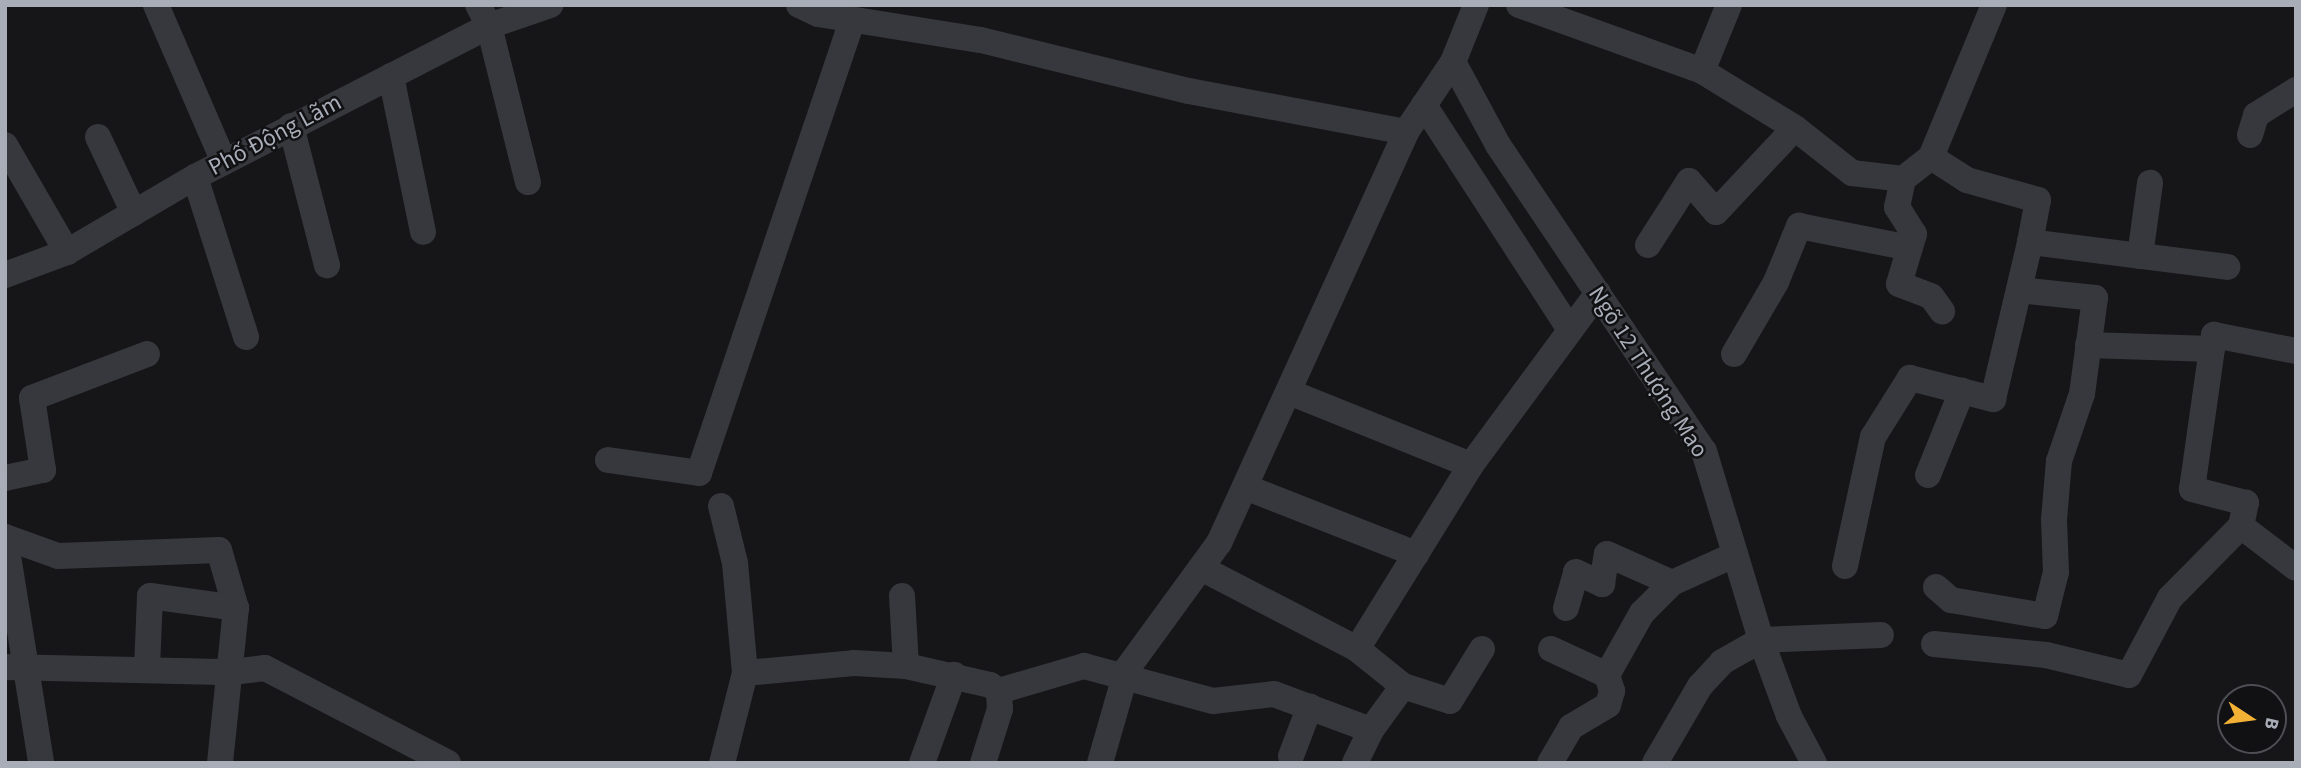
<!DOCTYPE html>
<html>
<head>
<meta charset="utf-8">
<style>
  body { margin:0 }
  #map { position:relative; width:2301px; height:768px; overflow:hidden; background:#161618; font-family:"Source Sans 3",sans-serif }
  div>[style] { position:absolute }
  .minor>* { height:26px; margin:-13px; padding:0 13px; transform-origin:13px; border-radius:13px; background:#37383d }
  span { translate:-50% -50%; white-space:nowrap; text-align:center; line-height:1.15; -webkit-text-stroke:5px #111113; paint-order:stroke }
  .street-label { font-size:24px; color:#a8adb8 }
  .frame { position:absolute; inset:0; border:7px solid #a8adb8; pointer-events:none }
  .north { position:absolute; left:2217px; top:684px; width:70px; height:70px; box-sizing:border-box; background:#111113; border:2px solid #4d4f55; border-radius:50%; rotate:103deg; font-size:19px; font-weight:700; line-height:28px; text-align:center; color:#a8adb8 }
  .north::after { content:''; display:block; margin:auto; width:24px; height:32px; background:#f2b134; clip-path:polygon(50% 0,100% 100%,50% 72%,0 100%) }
</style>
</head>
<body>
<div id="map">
  <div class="minor">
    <i style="left:156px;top:5px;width:171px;rotate:66.6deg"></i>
    <i style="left:478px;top:5px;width:24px;rotate:62deg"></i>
    <i style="left:489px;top:26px;width:161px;rotate:76deg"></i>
    <i style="left:799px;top:5px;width:21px;rotate:25deg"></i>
    <i style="left:818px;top:14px;width:165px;rotate:9.1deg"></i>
    <i style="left:981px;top:40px;width:214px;rotate:13.8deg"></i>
    <i style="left:1189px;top:91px;width:221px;rotate:10.7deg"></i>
    <i style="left:1476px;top:5px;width:61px;rotate:112deg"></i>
    <i style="left:1453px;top:62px;width:94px;rotate:61.5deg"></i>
    <i style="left:1498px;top:145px;width:369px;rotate:56.1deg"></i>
    <i style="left:1704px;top:451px;width:197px;rotate:73.2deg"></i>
    <i style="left:1761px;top:640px;width:81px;rotate:69.8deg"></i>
    <i style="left:1789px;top:716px;width:53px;rotate:62deg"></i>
    <i style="left:1519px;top:5px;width:195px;rotate:19.8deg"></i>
    <i style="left:1702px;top:71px;width:109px;rotate:31.5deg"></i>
    <i style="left:1795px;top:128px;width:73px;rotate:38.3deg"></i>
    <i style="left:1852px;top:173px;width:51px;rotate:6.7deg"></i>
    <i style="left:1903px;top:179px;width:36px;rotate:-38deg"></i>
    <i style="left:1931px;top:157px;width:165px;rotate:-67.5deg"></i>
    <i style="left:1702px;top:71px;width:71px;rotate:-67.8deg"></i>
    <i style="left:391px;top:76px;width:159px;rotate:78.4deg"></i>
    <i style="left:1424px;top:105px;width:268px;rotate:57deg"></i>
    <i style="left:291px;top:126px;width:144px;rotate:75.5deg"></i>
    <i style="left:2250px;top:135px;width:21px;rotate:-73deg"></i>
    <i style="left:2256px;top:115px;width:47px;rotate:-32deg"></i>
    <i style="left:98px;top:137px;width:84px;rotate:64.7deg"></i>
    <i style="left:5px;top:145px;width:124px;rotate:59.9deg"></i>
    <i style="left:195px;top:177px;width:168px;rotate:72.3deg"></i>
    <i style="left:1903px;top:179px;width:29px;rotate:102deg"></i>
    <i style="left:1897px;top:207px;width:32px;rotate:58deg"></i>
    <i style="left:1914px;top:234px;width:52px;rotate:106.7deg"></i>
    <i style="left:1899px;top:284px;width:34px;rotate:21deg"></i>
    <i style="left:1931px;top:296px;width:19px;rotate:54deg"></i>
    <i style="left:2030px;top:242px;width:199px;rotate:7.2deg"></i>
    <i style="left:1648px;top:245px;width:76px;rotate:-57.4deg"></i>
    <i style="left:1689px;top:181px;width:41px;rotate:48.9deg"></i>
    <i style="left:1716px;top:212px;width:115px;rotate:-46.8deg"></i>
    <i style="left:2140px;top:256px;width:74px;rotate:-82.2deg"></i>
    <i style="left:5px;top:275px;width:66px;rotate:-20.4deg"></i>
    <i style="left:67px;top:252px;width:148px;rotate:-30.4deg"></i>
    <i style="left:195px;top:177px;width:331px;rotate:-27.2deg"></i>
    <i style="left:489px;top:26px;width:65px;rotate:-19deg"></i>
    <i style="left:2088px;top:345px;width:124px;rotate:1.8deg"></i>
    <i style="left:1734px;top:354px;width:83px;rotate:-59.7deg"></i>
    <i style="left:1776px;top:282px;width:61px;rotate:-67.7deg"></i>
    <i style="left:1799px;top:226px;width:113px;rotate:11.2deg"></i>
    <i style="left:1289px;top:392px;width:196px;rotate:21.9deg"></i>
    <i style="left:608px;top:460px;width:92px;rotate:8.1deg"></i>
    <i style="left:699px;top:473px;width:478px;rotate:-71.3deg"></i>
    <i style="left:1928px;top:475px;width:91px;rotate:-68deg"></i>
    <i style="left:5px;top:478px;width:39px;rotate:-12deg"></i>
    <i style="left:43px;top:470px;width:73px;rotate:-98.7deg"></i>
    <i style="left:32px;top:398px;width:123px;rotate:-20.9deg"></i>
    <i style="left:1245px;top:487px;width:184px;rotate:21.4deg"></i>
    <i style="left:721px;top:506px;width:59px;rotate:76.2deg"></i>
    <i style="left:735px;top:563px;width:110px;rotate:84.8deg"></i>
    <i style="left:745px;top:673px;width:93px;rotate:104.3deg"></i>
    <i style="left:2241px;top:526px;width:69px;rotate:37.4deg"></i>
    <i style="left:5px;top:537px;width:56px;rotate:19.7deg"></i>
    <i style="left:58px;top:556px;width:161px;rotate:-2.1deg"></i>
    <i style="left:219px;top:550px;width:60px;rotate:73.7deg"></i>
    <i style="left:236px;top:608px;width:156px;rotate:95.9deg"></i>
    <i style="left:5px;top:537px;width:229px;rotate:80.9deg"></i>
    <i style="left:1845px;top:566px;width:132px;rotate:-77.8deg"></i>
    <i style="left:1873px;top:437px;width:70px;rotate:-57.9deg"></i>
    <i style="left:1910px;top:378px;width:86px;rotate:14.2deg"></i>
    <i style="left:1993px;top:399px;width:161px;rotate:-76.7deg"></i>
    <i style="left:2030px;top:242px;width:43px;rotate:-79.2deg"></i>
    <i style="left:2038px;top:200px;width:74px;rotate:-164.3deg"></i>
    <i style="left:1967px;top:180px;width:43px;rotate:-147.4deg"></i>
    <i style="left:1201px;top:568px;width:176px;rotate:27.4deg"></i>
    <i style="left:1357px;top:649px;width:59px;rotate:38.8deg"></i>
    <i style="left:1936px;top:587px;width:20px;rotate:41deg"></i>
    <i style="left:1951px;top:600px;width:95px;rotate:9.7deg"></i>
    <i style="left:2045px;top:616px;width:45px;rotate:-76deg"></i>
    <i style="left:2056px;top:572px;width:52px;rotate:-92.2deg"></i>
    <i style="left:2054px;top:520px;width:59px;rotate:-85.2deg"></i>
    <i style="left:2059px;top:461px;width:71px;rotate:-71.1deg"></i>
    <i style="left:2082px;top:394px;width:97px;rotate:-82.3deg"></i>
    <i style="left:2095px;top:298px;width:76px;rotate:-174deg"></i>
    <i style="left:902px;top:596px;width:70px;rotate:86.7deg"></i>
    <i style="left:1566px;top:608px;width:37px;rotate:-74deg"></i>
    <i style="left:1576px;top:572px;width:29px;rotate:25deg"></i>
    <i style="left:1602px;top:584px;width:30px;rotate:-81deg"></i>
    <i style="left:1607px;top:554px;width:71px;rotate:24deg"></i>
    <i style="left:1934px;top:644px;width:113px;rotate:5.6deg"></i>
    <i style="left:2046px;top:655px;width:85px;rotate:13.5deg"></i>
    <i style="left:2129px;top:675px;width:87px;rotate:-62deg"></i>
    <i style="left:2170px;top:598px;width:101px;rotate:-45.4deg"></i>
    <i style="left:2241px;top:526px;width:24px;rotate:-78deg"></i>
    <i style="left:2246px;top:503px;width:56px;rotate:-165.5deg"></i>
    <i style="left:2192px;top:489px;width:156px;rotate:-81.9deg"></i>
    <i style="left:2214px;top:335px;width:84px;rotate:11deg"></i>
    <i style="left:1357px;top:649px;width:216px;rotate:-58.2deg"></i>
    <i style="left:1471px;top:465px;width:214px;rotate:-53.6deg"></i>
    <i style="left:1551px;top:649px;width:62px;rotate:24.9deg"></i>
    <i style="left:5px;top:667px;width:227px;rotate:1.3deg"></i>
    <i style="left:232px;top:672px;width:33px;rotate:-7deg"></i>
    <i style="left:265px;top:668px;width:206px;rotate:27.4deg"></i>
    <i style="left:147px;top:668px;width:72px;rotate:-87.6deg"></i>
    <i style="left:150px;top:596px;width:87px;rotate:7.9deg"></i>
    <i style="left:745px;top:673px;width:109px;rotate:-5.2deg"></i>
    <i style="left:854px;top:663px;width:52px;rotate:3.3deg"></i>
    <i style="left:906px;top:666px;width:86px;rotate:12.7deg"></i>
    <i style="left:990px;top:685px;width:11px;rotate:34deg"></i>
    <i style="left:999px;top:691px;width:18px;rotate:87deg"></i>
    <i style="left:1000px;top:709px;width:57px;rotate:107.5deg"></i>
    <i style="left:999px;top:691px;width:89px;rotate:-16.4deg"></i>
    <i style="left:1084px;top:666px;width:134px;rotate:15.2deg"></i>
    <i style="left:1213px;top:701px;width:61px;rotate:-6.5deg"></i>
    <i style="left:1274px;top:694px;width:103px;rotate:20.4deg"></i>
    <i style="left:1291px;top:756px;width:53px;rotate:-69.2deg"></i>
    <i style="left:922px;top:763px;width:94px;rotate:-70deg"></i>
    <i style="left:1100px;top:763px;width:98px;rotate:-74deg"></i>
    <i style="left:1127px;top:669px;width:156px;rotate:-53.9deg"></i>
    <i style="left:1219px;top:543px;width:452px;rotate:-65.5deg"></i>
    <i style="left:1406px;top:132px;width:84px;rotate:-56.1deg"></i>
    <i style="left:1355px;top:763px;width:37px;rotate:-64deg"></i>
    <i style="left:1371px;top:730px;width:54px;rotate:-54deg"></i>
    <i style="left:1403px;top:686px;width:49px;rotate:17.7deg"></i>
    <i style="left:1450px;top:701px;width:61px;rotate:-58.4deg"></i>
    <i style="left:1550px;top:763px;width:42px;rotate:-59.7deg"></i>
    <i style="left:1571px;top:727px;width:43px;rotate:-30.7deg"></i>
    <i style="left:1608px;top:705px;width:15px;rotate:-74deg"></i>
    <i style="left:1612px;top:691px;width:17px;rotate:-107deg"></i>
    <i style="left:1607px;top:675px;width:71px;rotate:-60.6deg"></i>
    <i style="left:1642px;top:613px;width:42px;rotate:-45deg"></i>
    <i style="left:1672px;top:583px;width:68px;rotate:-24.3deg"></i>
    <i style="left:1655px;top:763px;width:89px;rotate:-59.7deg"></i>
    <i style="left:1700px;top:686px;width:33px;rotate:-47deg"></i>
    <i style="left:1722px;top:662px;width:45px;rotate:-29.4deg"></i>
    <i style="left:1761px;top:640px;width:120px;rotate:-2.4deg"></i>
  </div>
  <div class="street-label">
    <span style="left:275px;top:135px;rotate:-28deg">Phố Động Lãm</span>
    <span style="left:1648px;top:372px;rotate:57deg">Ngõ 12 Thượng Mao</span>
  </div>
  <div class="frame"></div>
  <div class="north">B</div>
</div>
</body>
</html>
